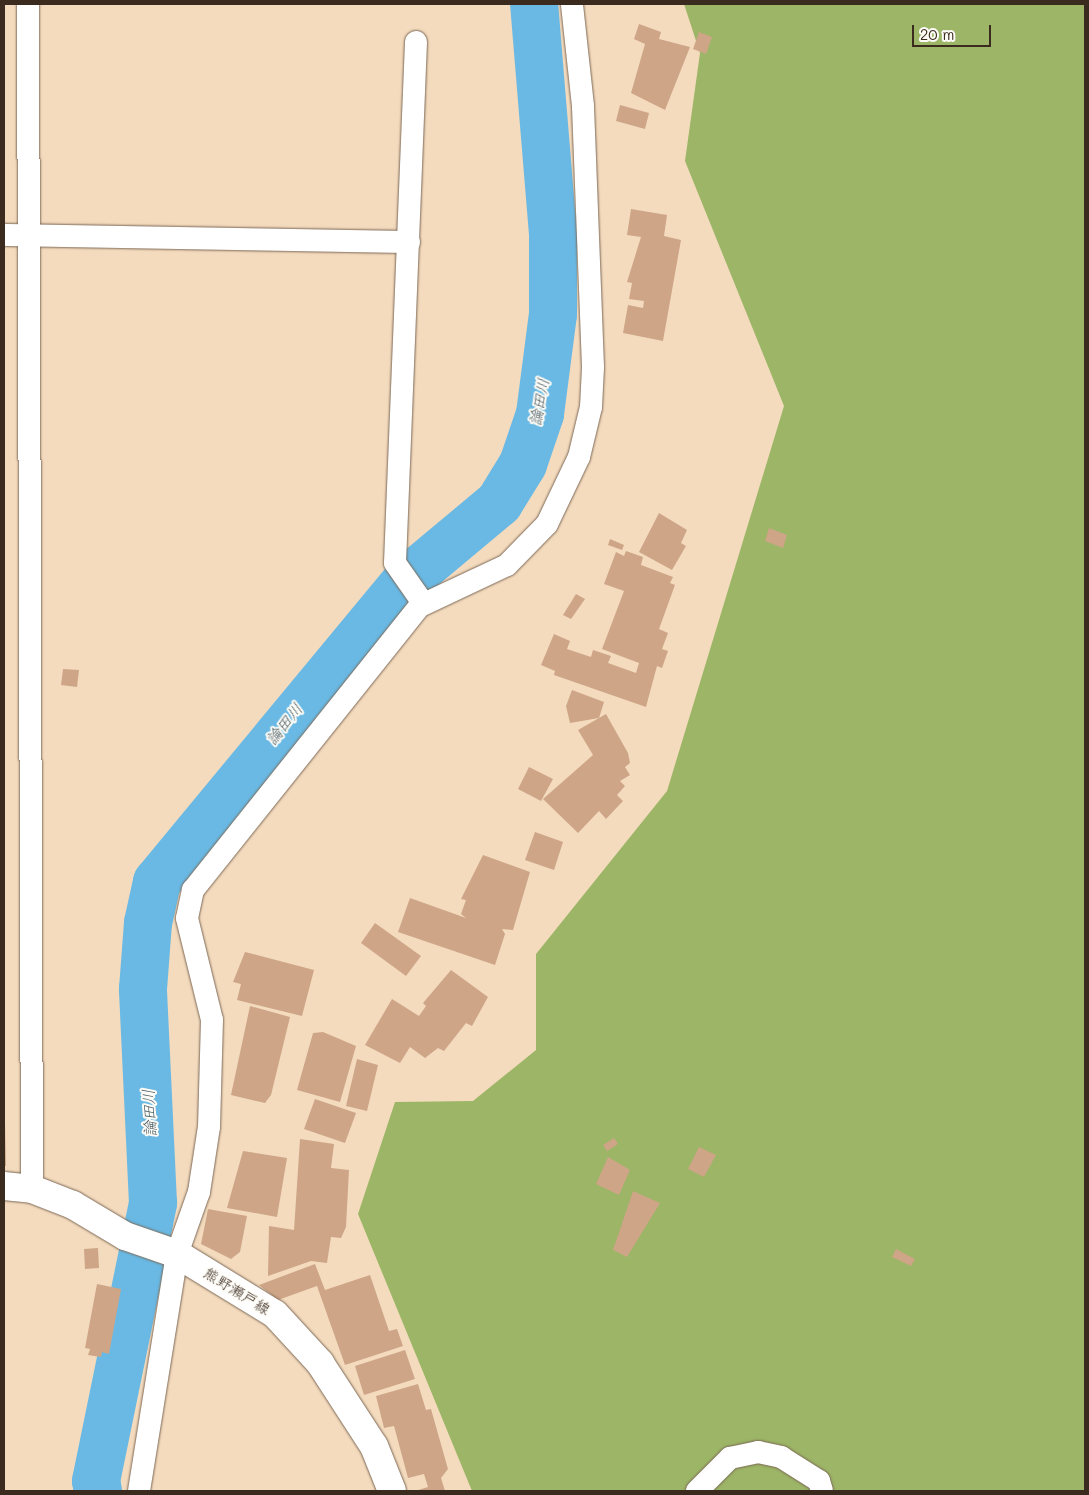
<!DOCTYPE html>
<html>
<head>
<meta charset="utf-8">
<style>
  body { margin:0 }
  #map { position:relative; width:1089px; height:1495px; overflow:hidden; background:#f4dbbe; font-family:Mali,"Klee One",sans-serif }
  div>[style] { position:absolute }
  .forest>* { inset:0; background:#9cb566 }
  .river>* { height:48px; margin:-24px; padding:0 24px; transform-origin:24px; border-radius:24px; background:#69b9e4 }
  .building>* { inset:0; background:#cea587 }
  .roads { filter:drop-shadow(0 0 1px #7c6856) drop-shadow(0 0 1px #7c6856) }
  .minor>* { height:22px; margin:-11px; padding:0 11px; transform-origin:11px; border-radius:11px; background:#fff }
  .secondary>* { height:28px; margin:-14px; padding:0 14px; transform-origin:14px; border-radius:14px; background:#fff }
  span { translate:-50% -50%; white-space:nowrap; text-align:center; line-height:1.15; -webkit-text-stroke:4px #fdfcf7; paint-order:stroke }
  .street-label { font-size:15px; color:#3b2a1e }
  .water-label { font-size:16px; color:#4b5c63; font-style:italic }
  .frame { position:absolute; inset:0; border:5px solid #3b2a1e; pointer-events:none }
  .scale { position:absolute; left:912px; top:25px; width:79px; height:22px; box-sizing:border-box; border:2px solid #3b2a1e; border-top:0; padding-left:6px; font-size:15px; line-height:18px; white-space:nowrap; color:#3b2a1e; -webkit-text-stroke:4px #fdfcf7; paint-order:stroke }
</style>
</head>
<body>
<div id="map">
  <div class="forest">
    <i style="clip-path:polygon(684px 4px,1085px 4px,1085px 1491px,472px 1491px,358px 1214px,395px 1102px,473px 1101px,536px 1050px,536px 954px,667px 791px,784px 406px,685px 161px,700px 53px)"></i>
  </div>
  <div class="river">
    <i style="left:98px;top:1491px;width:10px;rotate:-101deg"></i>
    <i style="left:96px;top:1481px;width:284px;rotate:-78.4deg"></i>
    <i style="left:153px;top:1203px;width:214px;rotate:-92.7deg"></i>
    <i style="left:143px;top:989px;width:66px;rotate:-85.7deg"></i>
    <i style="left:148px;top:923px;width:42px;rotate:-77.6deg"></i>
    <i style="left:157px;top:882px;width:393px;rotate:-50.4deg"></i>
    <i style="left:408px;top:579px;width:119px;rotate:-39.9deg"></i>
    <i style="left:499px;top:503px;width:46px;rotate:-58.4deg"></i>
    <i style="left:523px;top:464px;width:53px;rotate:-71.2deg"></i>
    <i style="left:540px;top:414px;width:101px;rotate:-82.6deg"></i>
    <i style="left:553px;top:314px;width:80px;rotate:-90deg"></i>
    <i style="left:553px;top:234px;width:231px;rotate:-94.7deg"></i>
  </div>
  <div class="building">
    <i style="clip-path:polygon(639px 24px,661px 32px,659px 39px,690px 47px,665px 110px,631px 93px,645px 44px,634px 39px)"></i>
    <i style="clip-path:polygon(699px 32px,712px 37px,706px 54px,693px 49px)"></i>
    <i style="clip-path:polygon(620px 105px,649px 113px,645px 129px,616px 121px)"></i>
    <i style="clip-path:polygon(631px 209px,667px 215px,664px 236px,681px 240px,663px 341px,623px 333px,628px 305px,643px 308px,644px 301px,629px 299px,632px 283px,627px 282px,641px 237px,627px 235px)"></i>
    <i style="clip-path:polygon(659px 513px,687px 530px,681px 543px,686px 546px,672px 570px,639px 552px)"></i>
    <i style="clip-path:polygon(769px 528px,787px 535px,783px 548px,765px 541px)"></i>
    <i style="clip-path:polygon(610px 539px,624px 545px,622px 550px,608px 545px)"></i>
    <i style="clip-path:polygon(626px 551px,643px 557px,641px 565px,673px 577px,670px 583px,675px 585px,659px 629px,668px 633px,662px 649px,668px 651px,662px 668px,657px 666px,646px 707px,554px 675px,555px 671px,541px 665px,554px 634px,570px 641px,567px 649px,591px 657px,593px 650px,611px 656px,608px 663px,636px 673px,639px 663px,602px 649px,624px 591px,604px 584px,616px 552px,624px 556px)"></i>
    <i style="clip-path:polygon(576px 594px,585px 599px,571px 619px,563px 615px)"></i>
    <i style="clip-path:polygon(63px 669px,79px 670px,77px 687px,61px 685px)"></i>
    <i style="clip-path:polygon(572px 690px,604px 702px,599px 718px,570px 723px,566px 706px)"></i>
    <i style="clip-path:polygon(606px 714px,628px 753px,630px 763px,625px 767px,630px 775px,620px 781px,625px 786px,617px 795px,623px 801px,606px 819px,599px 811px,578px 833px,543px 799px,593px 755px,578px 730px)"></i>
    <i style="clip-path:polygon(529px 767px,553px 779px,541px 801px,518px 789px)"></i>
    <i style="clip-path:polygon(535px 832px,563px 842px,554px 870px,525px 860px)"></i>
    <i style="clip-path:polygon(483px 855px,530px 872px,513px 930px,502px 929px,505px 934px,495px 965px,398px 932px,410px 898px,466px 918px,461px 914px,466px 900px,461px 899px)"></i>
    <i style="clip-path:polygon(375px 923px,421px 956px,406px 976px,361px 943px)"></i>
    <i style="clip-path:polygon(245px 952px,314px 970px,302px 1016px,237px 1000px,241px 984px,233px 982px)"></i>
    <i style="clip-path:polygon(451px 970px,488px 997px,472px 1026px,466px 1023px,444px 1051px,438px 1048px,425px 1058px,410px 1047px,400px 1063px,365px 1045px,392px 999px,419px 1016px,426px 1006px,423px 1003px)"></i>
    <i style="clip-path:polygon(250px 1006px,290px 1017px,271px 1095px,265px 1103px,231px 1095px)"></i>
    <i style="clip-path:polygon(323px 1032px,356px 1046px,340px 1102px,297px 1090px,313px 1033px)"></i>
    <i style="clip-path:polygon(357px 1059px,378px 1065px,367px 1111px,346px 1106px)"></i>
    <i style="clip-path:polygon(315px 1099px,356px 1113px,345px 1143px,304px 1129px)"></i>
    <i style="clip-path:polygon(4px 1122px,5px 1122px,6px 1166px,4px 1166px)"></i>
    <i style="clip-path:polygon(614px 1138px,618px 1144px,607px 1151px,603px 1145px)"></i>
    <i style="clip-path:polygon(300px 1139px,334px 1144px,331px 1168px,349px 1170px,346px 1227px,341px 1238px,331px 1237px,327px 1263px,311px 1261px,268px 1276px,269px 1226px,294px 1230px)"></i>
    <i style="clip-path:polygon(699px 1147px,716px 1155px,704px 1177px,688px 1169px)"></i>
    <i style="clip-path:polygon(243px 1151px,287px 1158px,277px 1217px,227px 1208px)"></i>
    <i style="clip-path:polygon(608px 1157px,630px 1170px,619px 1195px,596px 1184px)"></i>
    <i style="clip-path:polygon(633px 1191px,660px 1203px,627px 1257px,613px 1250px)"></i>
    <i style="clip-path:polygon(208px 1209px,247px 1216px,240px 1252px,231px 1259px,201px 1244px)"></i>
    <i style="clip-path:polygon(98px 1248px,99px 1268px,85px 1269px,84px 1249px)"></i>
    <i style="clip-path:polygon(896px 1249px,915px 1259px,911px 1266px,892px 1257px)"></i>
    <i style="clip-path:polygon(315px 1264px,325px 1290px,370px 1275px,389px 1331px,397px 1329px,403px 1346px,345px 1365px,317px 1286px,278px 1300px,259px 1285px)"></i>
    <i style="clip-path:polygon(97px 1284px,121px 1289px,109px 1354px,102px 1352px,101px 1357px,88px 1355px,90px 1349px,85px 1348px)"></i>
    <i style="clip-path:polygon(405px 1350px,415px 1379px,364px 1395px,355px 1366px)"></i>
    <i style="clip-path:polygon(418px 1384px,426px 1410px,431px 1409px,448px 1469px,441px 1478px,445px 1491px,415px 1491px,428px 1487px,424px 1474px,408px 1478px,394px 1426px,384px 1428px,376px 1396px)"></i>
  </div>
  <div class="roads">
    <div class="minor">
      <i style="left:28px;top:4px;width:1185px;rotate:89.81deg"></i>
      <i style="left:416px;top:42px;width:521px;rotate:92.31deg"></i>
      <i style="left:395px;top:563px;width:49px;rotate:55deg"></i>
      <i style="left:4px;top:235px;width:405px;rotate:1deg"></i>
      <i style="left:139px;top:1491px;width:240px;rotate:-80.9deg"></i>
      <i style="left:177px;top:1254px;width:66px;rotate:-70.5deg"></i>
      <i style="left:199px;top:1192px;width:66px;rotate:-81.3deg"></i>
      <i style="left:209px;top:1127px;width:107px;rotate:-88.4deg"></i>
      <i style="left:212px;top:1020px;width:105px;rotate:-103.8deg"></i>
      <i style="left:187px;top:918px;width:29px;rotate:-78deg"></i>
      <i style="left:193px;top:890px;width:364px;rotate:-51.4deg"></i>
      <i style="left:420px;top:606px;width:96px;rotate:-25.2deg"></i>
      <i style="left:507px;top:565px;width:57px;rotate:-45.7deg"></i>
      <i style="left:547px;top:524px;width:74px;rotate:-64.5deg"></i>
      <i style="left:579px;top:457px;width:51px;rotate:-76.5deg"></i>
      <i style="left:591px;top:407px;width:40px;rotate:-87.1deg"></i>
      <i style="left:593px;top:367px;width:261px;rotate:-92.2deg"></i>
      <i style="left:583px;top:106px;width:103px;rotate:-96.2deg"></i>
      <i style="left:697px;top:1491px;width:47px;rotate:-45deg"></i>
      <i style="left:730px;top:1458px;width:29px;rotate:-12deg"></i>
      <i style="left:758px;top:1452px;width:24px;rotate:12deg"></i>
      <i style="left:781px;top:1457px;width:45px;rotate:32.3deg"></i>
      <i style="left:819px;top:1481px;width:10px;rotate:73deg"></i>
    </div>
    <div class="secondary">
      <i style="left:4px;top:1186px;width:28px;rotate:6deg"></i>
      <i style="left:32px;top:1189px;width:44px;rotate:21.3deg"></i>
      <i style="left:73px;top:1205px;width:61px;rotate:30.8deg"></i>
      <i style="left:125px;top:1236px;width:55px;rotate:19.1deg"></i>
      <i style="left:177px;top:1254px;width:115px;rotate:31.5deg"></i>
      <i style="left:275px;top:1314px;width:67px;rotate:47.4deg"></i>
      <i style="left:320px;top:1363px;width:99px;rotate:57deg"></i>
      <i style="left:374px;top:1446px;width:48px;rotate:68.2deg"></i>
    </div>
  </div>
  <div class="street-label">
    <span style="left:237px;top:1291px;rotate:32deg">熊野瀬戸線</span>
  </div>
  <div class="water-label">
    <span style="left:539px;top:402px;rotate:-79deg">論田川</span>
    <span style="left:284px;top:724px;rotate:-51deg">論田川</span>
    <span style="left:149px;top:1113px;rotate:-93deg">論田川</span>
  </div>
  <div class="frame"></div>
  <div class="scale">20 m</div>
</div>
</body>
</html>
